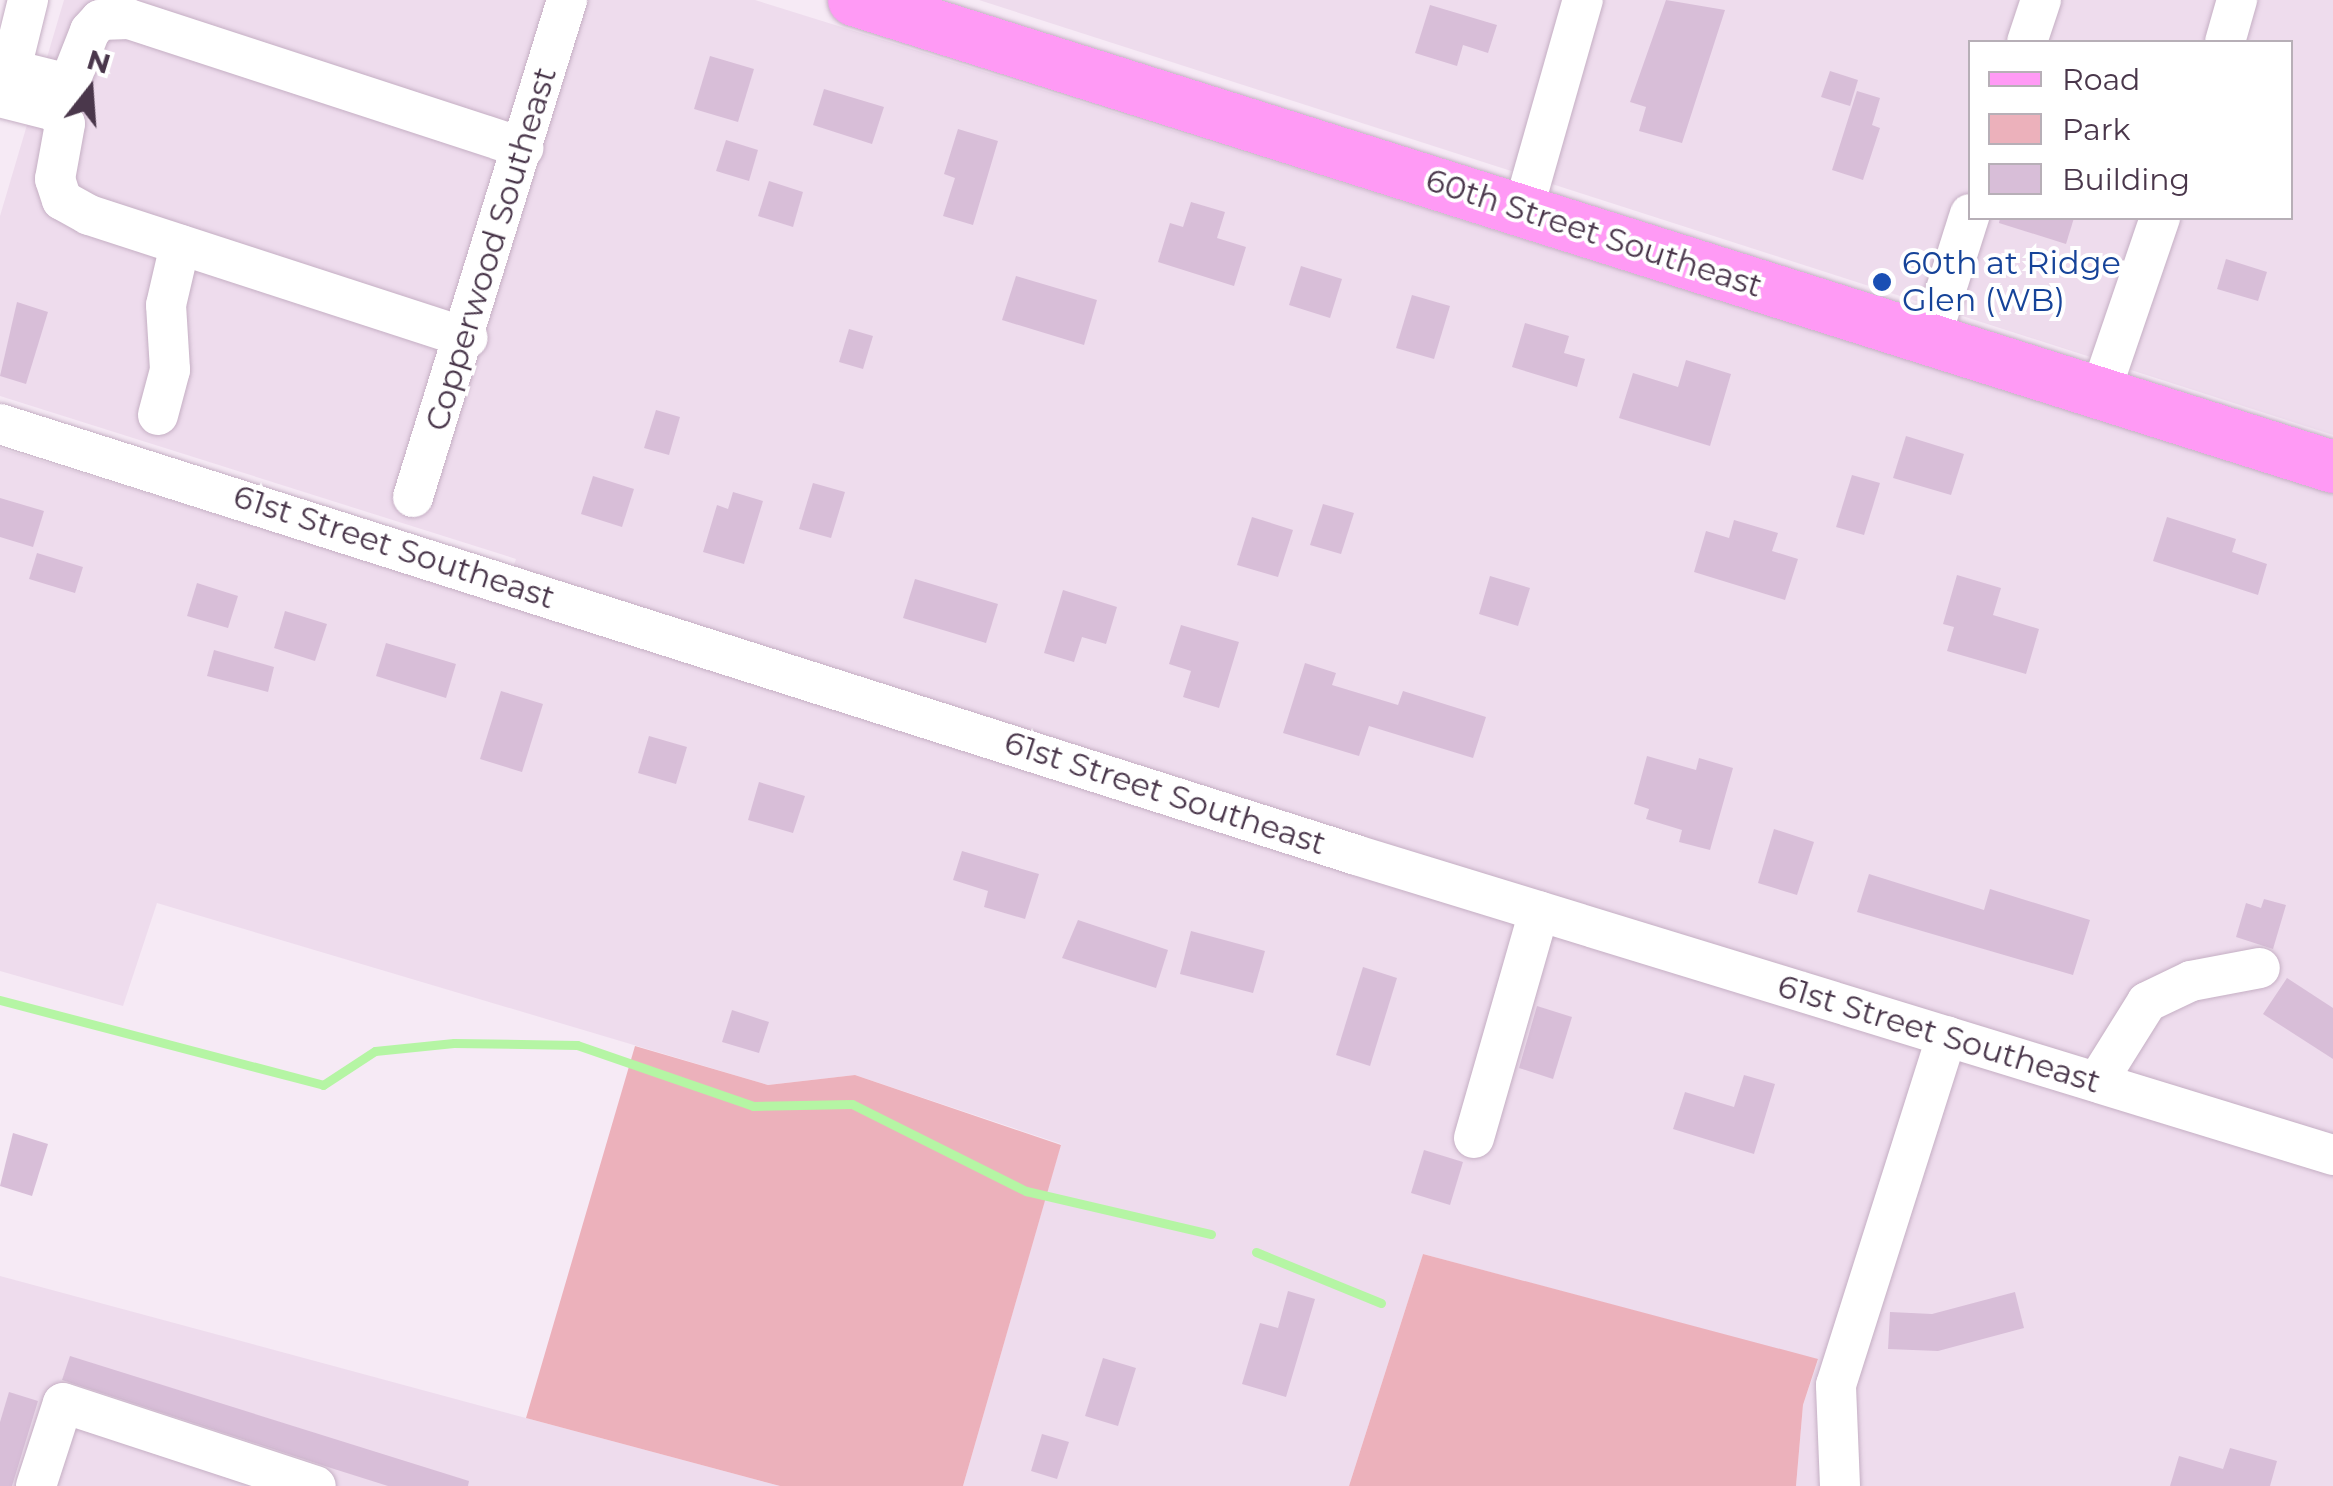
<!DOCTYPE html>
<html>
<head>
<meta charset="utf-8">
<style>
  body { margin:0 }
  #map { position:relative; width:2333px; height:1486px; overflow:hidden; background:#f6eaf5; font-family:Montserrat,sans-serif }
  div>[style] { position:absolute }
  .residential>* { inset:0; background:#eedced }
  .green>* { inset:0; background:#ecb1bb }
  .stream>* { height:9px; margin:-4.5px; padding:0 4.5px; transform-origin:4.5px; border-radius:4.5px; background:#b5f5a4 }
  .building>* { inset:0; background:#d8bed8 }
  .roads { filter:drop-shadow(0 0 2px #c5afc4) drop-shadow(0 0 2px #c5afc4) }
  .minor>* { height:40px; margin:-20px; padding:0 20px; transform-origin:20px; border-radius:20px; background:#fff }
  .major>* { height:52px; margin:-26px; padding:0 26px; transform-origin:26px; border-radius:26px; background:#ff9af5 }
  .dots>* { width:28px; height:28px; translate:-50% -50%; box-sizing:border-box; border:5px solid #fff; border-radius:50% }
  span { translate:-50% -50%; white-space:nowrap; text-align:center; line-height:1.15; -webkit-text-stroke:8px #fff; paint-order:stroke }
  .street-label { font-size:32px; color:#4a374b }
  .transit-label { font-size:32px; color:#164399 }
  .left { translate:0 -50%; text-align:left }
  .legend { position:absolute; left:1968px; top:40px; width:325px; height:180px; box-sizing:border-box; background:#fff; border:2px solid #b7afb7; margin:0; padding:12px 18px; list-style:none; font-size:30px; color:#4a374b }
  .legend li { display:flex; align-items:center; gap:20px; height:50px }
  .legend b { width:50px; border:2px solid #b7afb7 }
  .north { position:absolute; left:40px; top:40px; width:100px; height:100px; -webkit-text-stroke:8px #fff; paint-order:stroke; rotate:17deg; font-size:28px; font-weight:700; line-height:40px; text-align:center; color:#4a374b }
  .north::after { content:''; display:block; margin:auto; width:35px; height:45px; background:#4a374b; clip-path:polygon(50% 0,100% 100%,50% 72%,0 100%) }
</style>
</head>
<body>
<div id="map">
  <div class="residential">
    <i style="clip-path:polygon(64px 0,755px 0,2333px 492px,2333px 1486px,1796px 1486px,1803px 1405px,1818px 1360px,1423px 1254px,1349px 1486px,963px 1486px,1061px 1144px,855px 1075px,768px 1085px,157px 903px,123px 1006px,0 971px,0 448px,501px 602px,516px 559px,0 396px,0 216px)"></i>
    <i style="clip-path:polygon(evenodd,979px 0,2333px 0,2333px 435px,979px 0,1970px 42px,2290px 42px,2290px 218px,1970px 218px,1970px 42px)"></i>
    <i style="clip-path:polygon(0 1276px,526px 1418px,780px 1486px,0 1486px)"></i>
  </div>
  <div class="green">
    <i style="clip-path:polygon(635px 1046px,768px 1085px,855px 1075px,1061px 1145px,963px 1486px,780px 1486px,526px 1418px)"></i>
    <i style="clip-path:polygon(1423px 1254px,1818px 1359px,1803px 1405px,1796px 1486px,1349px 1486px)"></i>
  </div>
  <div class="stream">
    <i style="left:0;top:1000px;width:334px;rotate:14.7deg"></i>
    <i style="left:323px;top:1085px;width:62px;rotate:-33.2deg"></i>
    <i style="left:375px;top:1051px;width:79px;rotate:-5.8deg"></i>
    <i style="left:454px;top:1043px;width:123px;rotate:0.9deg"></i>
    <i style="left:577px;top:1045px;width:186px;rotate:19.1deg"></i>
    <i style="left:753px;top:1106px;width:99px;rotate:-1.2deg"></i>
    <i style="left:852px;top:1104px;width:195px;rotate:26.6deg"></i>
    <i style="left:1026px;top:1191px;width:190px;rotate:13.1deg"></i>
    <i style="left:1256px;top:1252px;width:135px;rotate:22.2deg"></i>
  </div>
  <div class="building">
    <i style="clip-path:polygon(1666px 0,1725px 10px,1682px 143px,1639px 131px,1646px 107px,1630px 102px)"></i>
    <i style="clip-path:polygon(1430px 5px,1497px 25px,1488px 53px,1463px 45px,1457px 66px,1415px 53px)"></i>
    <i style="clip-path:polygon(710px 56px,754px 69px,738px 122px,694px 109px)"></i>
    <i style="clip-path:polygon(1830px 71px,1858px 80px,1850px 106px,1821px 97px)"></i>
    <i style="clip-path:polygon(824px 89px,884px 107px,872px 144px,813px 125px)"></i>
    <i style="clip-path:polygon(1857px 91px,1880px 98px,1872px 125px,1880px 128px,1863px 180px,1832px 170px)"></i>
    <i style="clip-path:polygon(958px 129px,998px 141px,973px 225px,943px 216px,955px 178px,944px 174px)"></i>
    <i style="clip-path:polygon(726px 140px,758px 150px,749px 181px,716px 171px)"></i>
    <i style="clip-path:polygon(769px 181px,803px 192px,793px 227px,758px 216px)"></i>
    <i style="clip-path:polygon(1191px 202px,1225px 212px,1217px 238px,1246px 247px,1234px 286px,1158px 262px,1170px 223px,1183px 227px)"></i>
    <i style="clip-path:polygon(2000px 218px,2074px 218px,2066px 244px,1999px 223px)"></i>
    <i style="clip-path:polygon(2226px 259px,2267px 272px,2258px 301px,2217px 289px)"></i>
    <i style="clip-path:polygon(1301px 266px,1342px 279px,1330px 318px,1289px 305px)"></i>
    <i style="clip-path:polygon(1016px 276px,1097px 300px,1084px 345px,1002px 320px)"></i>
    <i style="clip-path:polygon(1412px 295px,1450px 306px,1434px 359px,1396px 348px)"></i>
    <i style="clip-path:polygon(17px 302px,48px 312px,26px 384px,0 376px)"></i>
    <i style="clip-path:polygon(1525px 323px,1569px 336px,1564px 353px,1585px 359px,1577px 387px,1512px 367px)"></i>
    <i style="clip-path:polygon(849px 329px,873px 336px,863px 369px,839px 362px)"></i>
    <i style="clip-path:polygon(1686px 360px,1731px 374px,1710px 446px,1619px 418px,1633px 373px,1678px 387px)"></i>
    <i style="clip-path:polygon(656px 410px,680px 417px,669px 455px,644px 448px)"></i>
    <i style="clip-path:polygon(1906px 436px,1964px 454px,1951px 495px,1893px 478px)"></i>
    <i style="clip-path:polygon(1852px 475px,1880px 483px,1864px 535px,1836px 527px)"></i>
    <i style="clip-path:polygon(593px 476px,634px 489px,622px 527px,581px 514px)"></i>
    <i style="clip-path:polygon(813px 483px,845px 492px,831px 538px,799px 529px)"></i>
    <i style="clip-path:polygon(733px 492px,763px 501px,744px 564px,703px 552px,717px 505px,728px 509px)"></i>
    <i style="clip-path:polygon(0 498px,44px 511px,33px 547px,0 537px)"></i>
    <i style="clip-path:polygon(1323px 504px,1354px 513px,1341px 554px,1310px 545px)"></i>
    <i style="clip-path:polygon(1252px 517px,1293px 530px,1278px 577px,1237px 565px)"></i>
    <i style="clip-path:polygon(2167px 517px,2236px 539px,2232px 552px,2267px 564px,2258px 595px,2153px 561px)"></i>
    <i style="clip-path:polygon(1734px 520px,1778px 533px,1772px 551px,1798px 559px,1785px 600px,1694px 572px,1706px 531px,1729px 538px)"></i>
    <i style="clip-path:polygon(37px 553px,83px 567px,75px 593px,29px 579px)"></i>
    <i style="clip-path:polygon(1957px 575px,2001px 588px,1993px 615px,2039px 629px,2026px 674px,1947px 651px,1954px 627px,1943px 624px)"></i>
    <i style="clip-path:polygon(1490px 576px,1530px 588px,1518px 626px,1479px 614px)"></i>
    <i style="clip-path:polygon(915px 579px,998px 604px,986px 643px,903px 618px)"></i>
    <i style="clip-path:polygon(197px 583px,238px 596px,228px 628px,187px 616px)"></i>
    <i style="clip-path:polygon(1063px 590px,1117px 607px,1106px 644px,1082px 637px,1074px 662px,1044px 653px)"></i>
    <i style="clip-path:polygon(285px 611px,327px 624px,315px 661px,274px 648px)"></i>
    <i style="clip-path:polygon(1181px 625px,1239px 642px,1219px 708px,1183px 697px,1191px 671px,1169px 664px)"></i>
    <i style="clip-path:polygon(386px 643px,456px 664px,446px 698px,376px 676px)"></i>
    <i style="clip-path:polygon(214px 650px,274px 667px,268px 692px,207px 676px)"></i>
    <i style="clip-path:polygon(1305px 663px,1336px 673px,1332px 685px,1398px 705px,1403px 691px,1486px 717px,1473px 758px,1369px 726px,1359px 756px,1283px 733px)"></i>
    <i style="clip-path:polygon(501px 691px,543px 704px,522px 772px,480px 759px)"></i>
    <i style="clip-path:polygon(649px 736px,687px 747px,676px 784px,638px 773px)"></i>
    <i style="clip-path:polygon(1647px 756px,1696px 770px,1699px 758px,1733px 768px,1710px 850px,1679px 842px,1682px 830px,1646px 819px,1649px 809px,1634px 804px)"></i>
    <i style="clip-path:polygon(759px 782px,805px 796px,793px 833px,748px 820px)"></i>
    <i style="clip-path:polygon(1774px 829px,1814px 842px,1797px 895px,1758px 883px)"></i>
    <i style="clip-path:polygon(962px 851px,1039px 874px,1025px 919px,984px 907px,988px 891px,953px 880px)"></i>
    <i style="clip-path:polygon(1869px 874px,1984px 910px,1990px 889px,2090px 920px,2073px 975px,1857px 912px)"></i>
    <i style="clip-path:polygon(2264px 899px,2286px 905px,2273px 949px,2236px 937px,2246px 903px,2261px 908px)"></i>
    <i style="clip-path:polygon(1078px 920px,1168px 950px,1156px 988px,1062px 958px)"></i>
    <i style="clip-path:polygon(1191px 931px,1265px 951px,1253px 993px,1180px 974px)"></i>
    <i style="clip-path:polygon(1363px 967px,1397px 978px,1370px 1066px,1336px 1055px)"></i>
    <i style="clip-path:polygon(2287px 978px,2333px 1008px,2333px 1059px,2263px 1014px)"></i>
    <i style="clip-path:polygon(1537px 1006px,1572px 1017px,1553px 1079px,1519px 1068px)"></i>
    <i style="clip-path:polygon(732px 1010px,769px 1022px,759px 1053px,722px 1042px)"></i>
    <i style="clip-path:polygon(1744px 1075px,1775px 1084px,1754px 1154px,1673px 1129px,1685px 1092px,1734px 1107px)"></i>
    <i style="clip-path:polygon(13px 1133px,48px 1144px,32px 1196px,0 1186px)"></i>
    <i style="clip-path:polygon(1424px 1150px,1463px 1162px,1450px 1205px,1411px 1193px)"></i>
    <i style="clip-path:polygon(1288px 1291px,1315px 1299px,1286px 1397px,1242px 1384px,1260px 1323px,1278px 1328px)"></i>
    <i style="clip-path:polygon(2015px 1292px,2024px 1328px,1938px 1351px,1888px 1349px,1890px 1312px,1932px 1314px)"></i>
    <i style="clip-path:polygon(70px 1356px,469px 1481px,468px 1486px,388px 1486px,331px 1468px,62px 1380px)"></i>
    <i style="clip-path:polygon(1103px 1358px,1136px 1368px,1118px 1426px,1085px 1416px)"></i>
    <i style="clip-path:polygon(9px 1392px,38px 1401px,12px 1486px,0 1486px,0 1422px)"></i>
    <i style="clip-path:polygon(1042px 1434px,1069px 1442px,1057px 1479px,1031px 1471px)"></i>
    <i style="clip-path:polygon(2230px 1448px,2277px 1461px,2270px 1486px,2170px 1486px,2179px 1456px,2223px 1469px)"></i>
  </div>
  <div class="roads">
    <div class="minor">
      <i style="left:2027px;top:42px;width:44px;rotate:-71.6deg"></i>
      <i style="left:2225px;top:42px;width:44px;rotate:-74.1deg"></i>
      <i style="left:12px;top:70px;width:59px;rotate:13.8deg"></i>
      <i style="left:69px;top:84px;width:57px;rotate:-68.4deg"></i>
      <i style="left:90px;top:31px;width:15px;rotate:-48deg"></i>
      <i style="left:100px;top:20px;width:29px;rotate:-2deg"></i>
      <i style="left:129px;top:19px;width:415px;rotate:18.1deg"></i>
      <i style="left:5px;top:93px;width:96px;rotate:-76.1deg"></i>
      <i style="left:4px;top:98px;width:53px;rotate:14.3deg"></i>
      <i style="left:55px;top:111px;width:16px;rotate:52deg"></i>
      <i style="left:65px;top:124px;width:56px;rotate:100.3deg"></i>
      <i style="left:55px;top:179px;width:22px;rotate:72deg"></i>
      <i style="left:62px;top:200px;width:31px;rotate:29deg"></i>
      <i style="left:89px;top:215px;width:398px;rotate:18deg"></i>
      <i style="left:1523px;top:210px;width:218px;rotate:-74.1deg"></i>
      <i style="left:1930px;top:340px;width:132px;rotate:-72.4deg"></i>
      <i style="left:2100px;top:393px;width:185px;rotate:-71.1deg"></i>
      <i style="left:158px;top:415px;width:47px;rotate:-75.1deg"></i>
      <i style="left:170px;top:370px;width:65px;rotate:-93.5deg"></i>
      <i style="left:166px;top:305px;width:62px;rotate:-76.9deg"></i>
      <i style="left:0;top:424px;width:1423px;rotate:17.63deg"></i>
      <i style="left:1356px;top:855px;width:1022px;rotate:17.07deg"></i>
      <i style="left:413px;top:497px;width:520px;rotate:-72.78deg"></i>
      <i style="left:2097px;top:1082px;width:94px;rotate:-58deg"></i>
      <i style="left:2147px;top:1002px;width:49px;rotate:-25.5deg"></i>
      <i style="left:2191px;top:981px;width:70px;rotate:-10.7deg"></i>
      <i style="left:1474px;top:1138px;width:236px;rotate:-74deg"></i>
      <i style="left:36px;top:1486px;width:87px;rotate:-72deg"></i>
      <i style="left:63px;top:1403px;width:266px;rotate:18.2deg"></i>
      <i style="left:1840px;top:1486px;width:101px;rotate:-92.3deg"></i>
      <i style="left:1836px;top:1385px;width:366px;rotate:-72.4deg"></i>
    </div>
    <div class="major">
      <i style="left:854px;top:0;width:1551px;rotate:17.52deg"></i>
    </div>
  </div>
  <div class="dots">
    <i style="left:1882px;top:282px;background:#1a4fb4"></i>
  </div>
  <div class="street-label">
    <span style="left:1594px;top:233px;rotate:18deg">60th Street Southeast</span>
    <span style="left:491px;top:249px;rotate:-73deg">Copperwood Southeast</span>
    <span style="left:394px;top:547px;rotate:18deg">61st Street Southeast</span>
    <span style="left:1165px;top:793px;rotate:18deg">61st Street Southeast</span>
    <span style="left:1939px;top:1034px;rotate:17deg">61st Street Southeast</span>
  </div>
  <div class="transit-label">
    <span class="left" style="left:1902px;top:282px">60th at Ridge<br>Glen (WB)</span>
  </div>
  <ul class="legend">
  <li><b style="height:12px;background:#ff9af5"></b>Road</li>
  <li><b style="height:28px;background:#ecb1bb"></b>Park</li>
  <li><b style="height:28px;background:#d8bed8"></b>Building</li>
  </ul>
  <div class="north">N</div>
</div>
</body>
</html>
